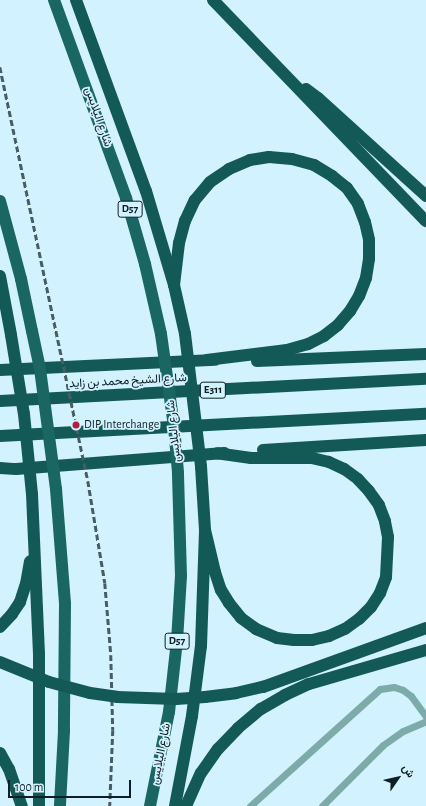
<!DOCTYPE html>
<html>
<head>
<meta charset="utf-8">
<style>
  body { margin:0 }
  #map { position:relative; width:426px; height:806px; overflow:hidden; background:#d1f2fe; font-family:"Alegreya Sans",Vazirmatn,sans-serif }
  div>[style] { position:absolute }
  .minor>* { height:7px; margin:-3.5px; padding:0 3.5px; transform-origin:3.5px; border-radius:3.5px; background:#7daba9 }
  .trunk>* { height:12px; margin:-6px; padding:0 6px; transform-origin:6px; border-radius:6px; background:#1a6662 }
  .motorway>* { height:12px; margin:-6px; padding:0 6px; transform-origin:6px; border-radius:6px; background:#135a57 }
  .rail>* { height:2.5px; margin-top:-1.25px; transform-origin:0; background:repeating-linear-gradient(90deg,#475c63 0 6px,transparent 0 9px) }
  .trunk-bridge>* { height:12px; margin:-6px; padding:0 6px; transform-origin:6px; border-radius:6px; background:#1a6662 }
  .motorway-bridge>* { height:12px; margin:-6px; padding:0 6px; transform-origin:6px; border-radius:6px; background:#135a57 }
  .dots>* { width:11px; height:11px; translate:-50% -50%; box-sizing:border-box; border:2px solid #d1f2fe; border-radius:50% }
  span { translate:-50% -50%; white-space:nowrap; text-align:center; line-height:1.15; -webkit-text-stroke:3.5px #d1f2fe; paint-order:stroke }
  .shield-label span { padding:1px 3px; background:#d1f2fe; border:1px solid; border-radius:3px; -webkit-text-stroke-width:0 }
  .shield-label { font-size:11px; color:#0e1e23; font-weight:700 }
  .street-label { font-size:12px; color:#0e1e23 }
  .poi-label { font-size:12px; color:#0e1e23 }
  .left { translate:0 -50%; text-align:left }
  .north { position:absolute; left:378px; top:758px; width:40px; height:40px; -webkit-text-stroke:3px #d1f2fe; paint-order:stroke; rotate:56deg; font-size:11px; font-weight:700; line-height:16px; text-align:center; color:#0e1e23 }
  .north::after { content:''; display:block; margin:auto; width:14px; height:18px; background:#0e1e23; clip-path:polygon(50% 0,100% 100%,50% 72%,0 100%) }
  .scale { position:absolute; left:8px; top:780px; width:123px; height:18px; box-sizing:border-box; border:2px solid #0e1e23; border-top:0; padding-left:5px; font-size:12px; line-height:14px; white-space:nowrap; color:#0e1e23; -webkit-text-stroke:3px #d1f2fe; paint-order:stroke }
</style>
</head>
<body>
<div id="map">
  <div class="minor">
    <i style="left:250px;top:806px;width:175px;rotate:-42deg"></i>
    <i style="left:380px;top:689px;width:14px;rotate:-8deg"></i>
    <i style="left:394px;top:687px;width:9px;rotate:18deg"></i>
    <i style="left:403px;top:690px;width:10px;rotate:37deg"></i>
    <i style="left:411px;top:696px;width:26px;rotate:54deg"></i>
    <i style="left:322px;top:806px;width:86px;rotate:-45deg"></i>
    <i style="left:383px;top:745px;width:24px;rotate:-35deg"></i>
    <i style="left:403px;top:731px;width:25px;rotate:-23deg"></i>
  </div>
  <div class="trunk">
    <i style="left:54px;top:0;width:211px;rotate:70deg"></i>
    <i style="left:126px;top:198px;width:69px;rotate:73.9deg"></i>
    <i style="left:145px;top:264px;width:72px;rotate:77.1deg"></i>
    <i style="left:0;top:201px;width:81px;rotate:74.9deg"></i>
    <i style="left:21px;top:279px;width:53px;rotate:78.1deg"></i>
    <i style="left:56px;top:489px;width:115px;rotate:85.5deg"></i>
    <i style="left:65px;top:604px;width:127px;rotate:90.5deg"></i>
    <i style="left:64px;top:731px;width:75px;rotate:93.1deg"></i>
    <i style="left:150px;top:806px;width:96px;rotate:-78.6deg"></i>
    <i style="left:169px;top:712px;width:71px;rotate:-83.6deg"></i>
    <i style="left:177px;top:641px;width:65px;rotate:-86.5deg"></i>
    <i style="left:181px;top:576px;width:103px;rotate:-91.7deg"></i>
  </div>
  <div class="motorway">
    <i style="left:76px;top:0;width:203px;rotate:69.9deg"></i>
    <i style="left:146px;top:191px;width:98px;rotate:73.4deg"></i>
    <i style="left:174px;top:285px;width:50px;rotate:77.3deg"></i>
    <i style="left:213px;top:0;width:307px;rotate:46.1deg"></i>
    <i style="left:306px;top:89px;width:15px;rotate:37deg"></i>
    <i style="left:318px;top:98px;width:146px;rotate:42.2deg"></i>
    <i style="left:0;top:276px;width:60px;rotate:79.4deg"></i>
    <i style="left:174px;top:285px;width:42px;rotate:-83.2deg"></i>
    <i style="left:179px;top:243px;width:23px;rotate:-75deg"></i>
    <i style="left:185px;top:221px;width:23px;rotate:-65deg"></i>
    <i style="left:195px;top:200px;width:23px;rotate:-50deg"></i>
    <i style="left:210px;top:182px;width:23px;rotate:-34deg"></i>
    <i style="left:229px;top:169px;width:23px;rotate:-23deg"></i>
    <i style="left:250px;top:160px;width:19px;rotate:-9deg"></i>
    <i style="left:269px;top:157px;width:23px;rotate:5deg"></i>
    <i style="left:292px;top:159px;width:23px;rotate:15deg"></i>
    <i style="left:314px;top:165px;width:21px;rotate:31deg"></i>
    <i style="left:332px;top:176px;width:19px;rotate:39deg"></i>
    <i style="left:347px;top:188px;width:19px;rotate:55deg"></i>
    <i style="left:358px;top:204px;width:19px;rotate:69deg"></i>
    <i style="left:365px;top:222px;width:18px;rotate:77deg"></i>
    <i style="left:369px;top:240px;width:19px;rotate:90deg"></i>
    <i style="left:369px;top:259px;width:19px;rotate:99deg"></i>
    <i style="left:366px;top:278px;width:19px;rotate:111deg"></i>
    <i style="left:359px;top:296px;width:17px;rotate:121deg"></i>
    <i style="left:350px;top:311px;width:18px;rotate:131deg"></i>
    <i style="left:338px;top:325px;width:18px;rotate:142deg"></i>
    <i style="left:324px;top:336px;width:18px;rotate:153deg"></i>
    <i style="left:308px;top:344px;width:22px;rotate:164deg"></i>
    <i style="left:287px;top:350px;width:81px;rotate:172.9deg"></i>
    <i style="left:257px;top:361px;width:169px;rotate:-2.4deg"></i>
    <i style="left:0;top:370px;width:215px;rotate:-2.7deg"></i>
    <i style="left:0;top:401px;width:427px;rotate:-3deg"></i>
    <i style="left:0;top:436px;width:427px;rotate:-3deg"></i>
    <i style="left:263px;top:450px;width:163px;rotate:-3.5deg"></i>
    <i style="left:0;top:468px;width:16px;rotate:4deg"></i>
    <i style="left:16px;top:469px;width:209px;rotate:-4.4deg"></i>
    <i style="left:32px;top:494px;width:160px;rotate:87.5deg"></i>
    <i style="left:39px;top:654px;width:152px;rotate:90deg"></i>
    <i style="left:205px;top:530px;width:43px;rotate:76.6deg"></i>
    <i style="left:215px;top:572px;width:19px;rotate:72deg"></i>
    <i style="left:221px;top:590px;width:15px;rotate:58deg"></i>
    <i style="left:229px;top:603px;width:19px;rotate:51deg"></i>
    <i style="left:241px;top:618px;width:19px;rotate:36deg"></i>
    <i style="left:256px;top:629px;width:23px;rotate:23deg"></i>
    <i style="left:277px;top:638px;width:17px;rotate:7deg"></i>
    <i style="left:294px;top:640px;width:18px"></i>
    <i style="left:312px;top:640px;width:17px;rotate:-13deg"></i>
    <i style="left:329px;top:636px;width:17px;rotate:-24deg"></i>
    <i style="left:345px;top:629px;width:17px;rotate:-36deg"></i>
    <i style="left:359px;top:619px;width:17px;rotate:-45deg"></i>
    <i style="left:371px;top:607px;width:17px;rotate:-57deg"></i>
    <i style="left:380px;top:593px;width:17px;rotate:-69deg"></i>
    <i style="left:386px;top:577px;width:40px;rotate:-87.1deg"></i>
    <i style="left:388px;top:537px;width:16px;rotate:-101deg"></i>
    <i style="left:385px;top:521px;width:17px;rotate:-111deg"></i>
    <i style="left:379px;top:505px;width:17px;rotate:-126deg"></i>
    <i style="left:369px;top:491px;width:16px;rotate:-133deg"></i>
    <i style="left:358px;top:479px;width:17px;rotate:-144deg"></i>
    <i style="left:344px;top:469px;width:17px;rotate:-155deg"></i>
    <i style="left:329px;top:462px;width:17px;rotate:-167deg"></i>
    <i style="left:312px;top:458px;width:61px;rotate:180deg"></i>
    <i style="left:251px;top:458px;width:34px;rotate:-172deg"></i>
    <i style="left:0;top:627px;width:18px;rotate:-47deg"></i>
    <i style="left:12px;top:614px;width:14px;rotate:-56deg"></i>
    <i style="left:20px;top:602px;width:19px;rotate:-72deg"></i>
    <i style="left:26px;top:584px;width:23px;rotate:-80deg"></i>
    <i style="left:0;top:753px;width:18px;rotate:61deg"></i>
    <i style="left:9px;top:769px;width:39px;rotate:71deg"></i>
    <i style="left:175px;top:806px;width:92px;rotate:-79.3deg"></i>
    <i style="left:192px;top:716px;width:71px;rotate:-82.7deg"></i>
    <i style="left:201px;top:646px;width:116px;rotate:-88deg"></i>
    <i style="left:205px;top:530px;width:63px;rotate:-93.6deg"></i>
    <i style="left:186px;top:806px;width:36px;rotate:-66deg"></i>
    <i style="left:201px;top:773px;width:29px;rotate:-55deg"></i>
    <i style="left:218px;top:749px;width:29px;rotate:-46deg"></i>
    <i style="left:238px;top:728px;width:30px;rotate:-40deg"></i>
    <i style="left:261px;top:709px;width:28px;rotate:-30deg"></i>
    <i style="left:285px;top:695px;width:26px;rotate:-25deg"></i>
    <i style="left:309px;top:684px;width:122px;rotate:-16.2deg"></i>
  </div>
  <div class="rail">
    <i style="left:0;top:67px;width:423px;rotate:78deg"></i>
    <i style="left:88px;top:481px;width:103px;rotate:80.5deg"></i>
    <i style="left:105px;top:583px;width:72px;rotate:85.2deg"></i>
    <i style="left:111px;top:655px;width:75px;rotate:88.5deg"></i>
    <i style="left:113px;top:730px;width:76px;rotate:92.3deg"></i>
  </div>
  <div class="trunk-bridge">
    <i style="left:32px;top:331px;width:39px;rotate:78deg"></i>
    <i style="left:40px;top:369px;width:121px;rotate:82.4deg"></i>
    <i style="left:161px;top:334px;width:93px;rotate:82deg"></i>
    <i style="left:174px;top:426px;width:47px;rotate:85.1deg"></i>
  </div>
  <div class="motorway-bridge">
    <i style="left:185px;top:334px;width:134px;rotate:83.1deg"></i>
    <i style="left:11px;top:335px;width:80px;rotate:80.7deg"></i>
    <i style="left:24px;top:414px;width:80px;rotate:84.3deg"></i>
    <i style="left:0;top:662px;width:53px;rotate:22.2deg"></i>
    <i style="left:49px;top:682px;width:42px;rotate:15deg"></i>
    <i style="left:90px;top:693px;width:27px;rotate:8deg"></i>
    <i style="left:117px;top:697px;width:59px;rotate:1.9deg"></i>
    <i style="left:176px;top:699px;width:29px;rotate:-4deg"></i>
    <i style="left:205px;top:697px;width:31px;rotate:-7deg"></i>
    <i style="left:236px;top:693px;width:28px;rotate:-13deg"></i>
    <i style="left:263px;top:687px;width:173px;rotate:-19.9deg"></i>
  </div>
  <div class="dots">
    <i style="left:76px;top:425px;background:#b21f3d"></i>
  </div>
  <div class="shield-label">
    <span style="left:130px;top:209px">D57</span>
    <span style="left:213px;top:390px">E311</span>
    <span style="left:177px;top:641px">D57</span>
  </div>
  <div class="street-label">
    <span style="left:98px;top:117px;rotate:71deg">شارع اليلايس</span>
    <span style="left:128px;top:381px;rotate:-3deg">شارع الشيخ محمد بن زايد</span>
    <span style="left:174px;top:431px;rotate:-96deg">شارع اليلايس</span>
    <span style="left:161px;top:754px;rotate:-79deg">شارع اليلايس</span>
  </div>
  <div class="poi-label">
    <span class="left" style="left:84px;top:425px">DIP Interchange</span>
  </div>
  <div class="north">ش</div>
  <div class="scale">100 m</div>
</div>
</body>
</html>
